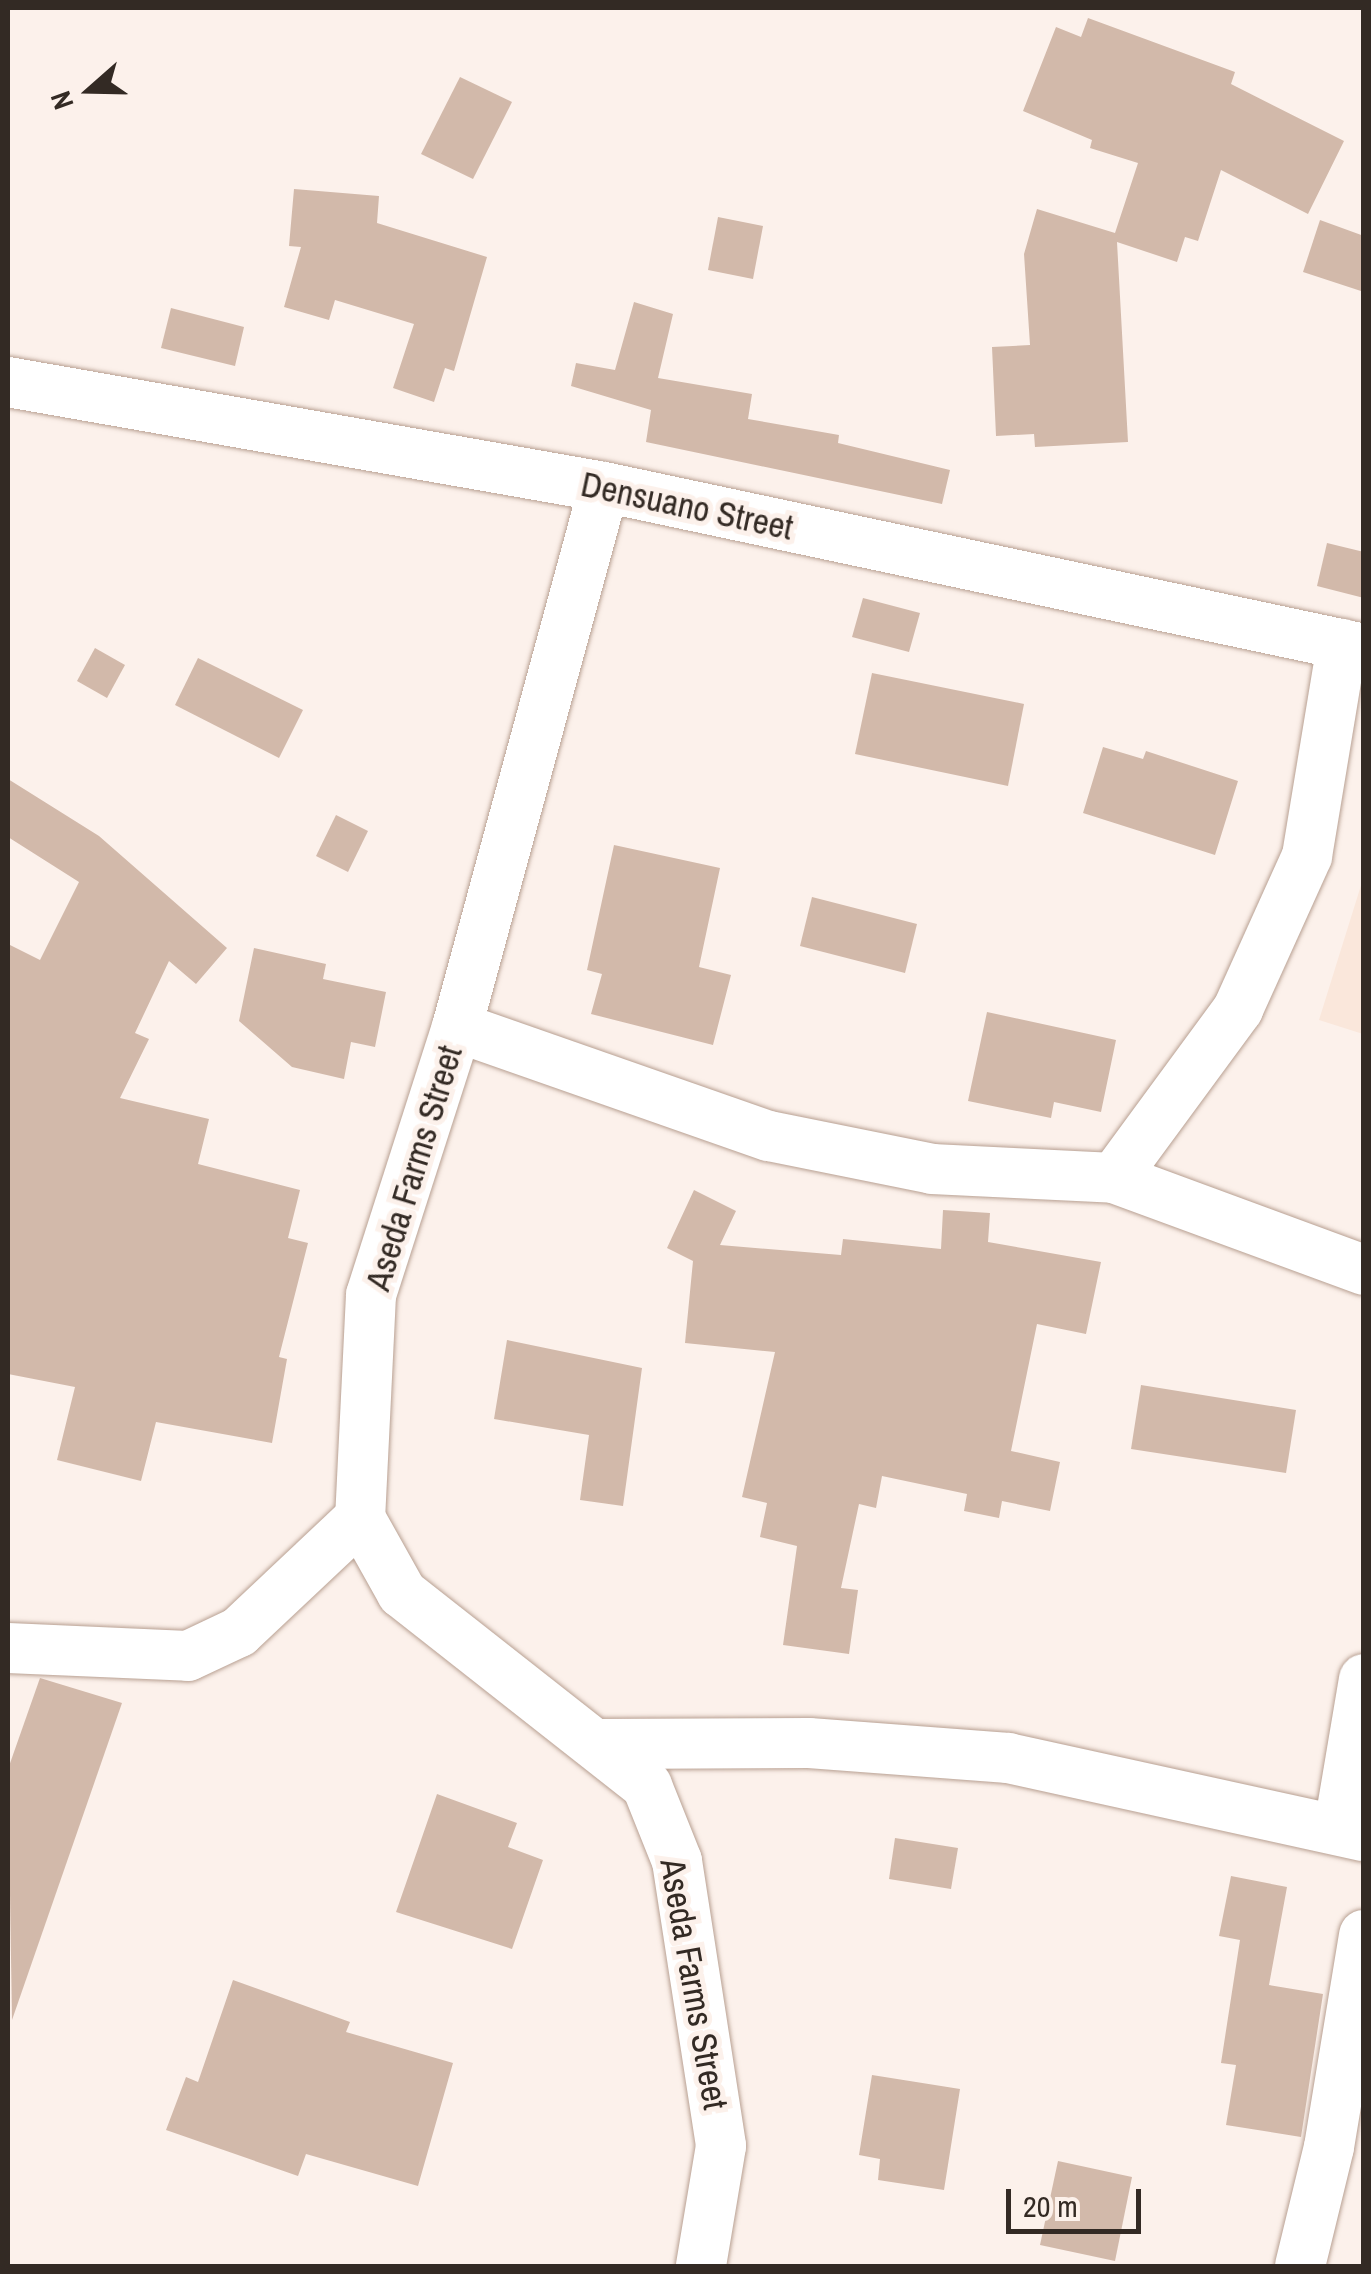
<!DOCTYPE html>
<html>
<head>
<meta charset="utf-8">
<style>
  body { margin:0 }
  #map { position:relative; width:1371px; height:2274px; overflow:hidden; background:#fcf1eb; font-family:"Archivo Narrow",sans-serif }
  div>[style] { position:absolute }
  .built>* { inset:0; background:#fae7db }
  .building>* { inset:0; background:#d2b9aa }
  .roads { filter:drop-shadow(0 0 2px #b8a092) drop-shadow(0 0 2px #b8a092) }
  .street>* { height:50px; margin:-25px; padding:0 25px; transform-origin:25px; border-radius:25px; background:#fff }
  span { translate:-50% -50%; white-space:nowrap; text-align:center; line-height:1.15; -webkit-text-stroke:10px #fcf1eb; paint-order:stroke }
  .street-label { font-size:35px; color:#332a24 }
  .frame { position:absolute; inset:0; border:10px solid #332a24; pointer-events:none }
  .north { position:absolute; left:40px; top:40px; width:100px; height:100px; -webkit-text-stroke:8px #fcf1eb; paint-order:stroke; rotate:250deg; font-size:28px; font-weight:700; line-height:40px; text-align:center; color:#332a24 }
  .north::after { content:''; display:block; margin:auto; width:35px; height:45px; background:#332a24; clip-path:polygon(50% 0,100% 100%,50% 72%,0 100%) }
  .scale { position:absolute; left:1006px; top:2189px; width:135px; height:45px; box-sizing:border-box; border:5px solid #332a24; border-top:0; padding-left:12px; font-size:30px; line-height:35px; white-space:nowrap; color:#332a24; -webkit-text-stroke:8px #fcf1eb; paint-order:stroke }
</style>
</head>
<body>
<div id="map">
  <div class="built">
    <i style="clip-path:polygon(1363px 879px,1363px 1034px,1319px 1020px)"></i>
  </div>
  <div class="building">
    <i style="clip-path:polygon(1088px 18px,1235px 72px,1231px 84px,1344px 141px,1308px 214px,1221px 170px,1198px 241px,1185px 237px,1177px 262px,1117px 242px,1128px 442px,1035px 447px,1034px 434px,996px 436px,992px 347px,1030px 345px,1024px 254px,1037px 209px,1115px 233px,1138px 163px,1090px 148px,1092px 140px,1023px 111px,1056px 27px,1081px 37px)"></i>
    <i style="clip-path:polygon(460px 77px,512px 102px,473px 179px,421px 154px)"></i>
    <i style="clip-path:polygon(294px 189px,379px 196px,377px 223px,487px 257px,454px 371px,445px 368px,434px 402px,393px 388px,414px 324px,335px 300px,329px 320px,284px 307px,301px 247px,289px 246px)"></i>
    <i style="clip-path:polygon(718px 217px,763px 226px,753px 279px,708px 270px)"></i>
    <i style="clip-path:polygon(1320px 220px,1364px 236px,1364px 292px,1303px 272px)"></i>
    <i style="clip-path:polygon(634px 302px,673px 314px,658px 378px,752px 394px,748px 419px,839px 435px,838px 443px,950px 470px,942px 504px,646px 442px,651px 410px,571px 386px,576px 363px,615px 370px)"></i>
    <i style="clip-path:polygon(171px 308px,244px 327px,235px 366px,161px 348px)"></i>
    <i style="clip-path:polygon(1327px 543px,1364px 552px,1364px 598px,1317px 586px)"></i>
    <i style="clip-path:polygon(863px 598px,920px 613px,909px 652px,852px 637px)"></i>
    <i style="clip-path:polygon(95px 648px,125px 665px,107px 698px,77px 681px)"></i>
    <i style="clip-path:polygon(198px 658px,303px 710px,279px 758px,175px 705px)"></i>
    <i style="clip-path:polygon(872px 673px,1024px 704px,1008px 786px,855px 754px)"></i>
    <i style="clip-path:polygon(1103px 747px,1143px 759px,1146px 751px,1238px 781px,1215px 855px,1083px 813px)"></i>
    <i style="clip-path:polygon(8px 779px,99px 836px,227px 948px,196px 984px,169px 961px,135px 1033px,149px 1039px,120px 1098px,209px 1119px,198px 1164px,300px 1190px,288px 1238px,308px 1243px,279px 1357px,287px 1359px,272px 1443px,156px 1422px,141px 1481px,57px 1460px,75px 1387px,8px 1374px,8px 944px,40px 960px,79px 882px,8px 837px)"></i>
    <i style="clip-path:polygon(336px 815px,368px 831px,348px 872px,316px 856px)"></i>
    <i style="clip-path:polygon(614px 845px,720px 868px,699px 967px,731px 975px,713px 1045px,591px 1014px,602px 974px,587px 970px)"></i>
    <i style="clip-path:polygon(812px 897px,917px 924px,905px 973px,800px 946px)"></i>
    <i style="clip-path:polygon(254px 948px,326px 964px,323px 979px,386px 992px,375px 1047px,351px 1042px,344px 1079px,292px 1067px,239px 1021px)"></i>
    <i style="clip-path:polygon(987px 1012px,1116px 1040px,1101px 1112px,1054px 1102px,1051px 1118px,968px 1101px)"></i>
    <i style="clip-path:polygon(694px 1190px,736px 1211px,720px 1245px,841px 1255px,843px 1239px,941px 1249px,943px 1210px,990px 1213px,988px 1242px,1101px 1262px,1086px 1334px,1037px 1324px,1011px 1451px,1060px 1462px,1050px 1511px,1002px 1501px,999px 1518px,964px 1511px,967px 1494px,882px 1476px,876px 1508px,859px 1504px,841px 1588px,858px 1590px,849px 1654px,783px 1645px,797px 1546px,760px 1537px,767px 1503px,742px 1497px,775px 1352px,685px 1343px,693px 1261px,667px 1248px)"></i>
    <i style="clip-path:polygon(507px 1340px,642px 1368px,623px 1506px,580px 1500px,589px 1435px,494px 1419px)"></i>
    <i style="clip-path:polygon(1141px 1385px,1296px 1410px,1286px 1473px,1131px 1449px)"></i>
    <i style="clip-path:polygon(40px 1678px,122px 1703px,12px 2020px,8px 1769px)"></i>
    <i style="clip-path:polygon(437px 1794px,517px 1823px,508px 1847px,543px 1860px,512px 1949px,396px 1912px)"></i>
    <i style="clip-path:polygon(895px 1838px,958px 1848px,951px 1889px,889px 1879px)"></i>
    <i style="clip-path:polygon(1231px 1876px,1287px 1887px,1269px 1985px,1323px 1994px,1301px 2137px,1226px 2125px,1236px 2065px,1221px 2063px,1240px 1940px,1219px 1936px)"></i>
    <i style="clip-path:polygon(233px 1980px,350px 2022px,346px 2032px,453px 2063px,418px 2186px,306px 2154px,298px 2176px,166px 2130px,186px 2077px,198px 2082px)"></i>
    <i style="clip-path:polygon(872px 2075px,960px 2089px,944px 2190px,878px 2180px,880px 2159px,859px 2155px)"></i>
    <i style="clip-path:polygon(1058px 2161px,1132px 2177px,1115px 2261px,1040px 2245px)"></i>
  </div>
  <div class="roads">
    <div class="street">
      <i style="left:8px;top:382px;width:605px;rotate:9.99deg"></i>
      <i style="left:604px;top:487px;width:777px;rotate:12.03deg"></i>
      <i style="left:604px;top:487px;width:560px;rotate:105.23deg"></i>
      <i style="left:457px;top:1027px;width:281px;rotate:107.8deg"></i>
      <i style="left:371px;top:1295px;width:223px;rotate:92.8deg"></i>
      <i style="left:360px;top:1518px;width:86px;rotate:60.8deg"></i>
      <i style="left:402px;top:1593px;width:312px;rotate:38.2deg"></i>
      <i style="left:647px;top:1786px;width:81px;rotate:68.2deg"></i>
      <i style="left:677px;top:1861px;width:288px;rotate:81.2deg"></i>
      <i style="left:721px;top:2146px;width:122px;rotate:99.5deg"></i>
      <i style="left:457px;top:1027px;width:330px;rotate:19.3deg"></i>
      <i style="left:769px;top:1136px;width:166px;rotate:11.4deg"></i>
      <i style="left:932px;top:1169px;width:182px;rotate:2.8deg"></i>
      <i style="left:1114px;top:1178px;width:210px;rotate:-53.7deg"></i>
      <i style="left:1238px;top:1009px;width:168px;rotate:-65.7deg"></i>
      <i style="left:1307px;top:856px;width:215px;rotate:-80.6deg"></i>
      <i style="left:1114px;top:1178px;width:266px;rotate:20.2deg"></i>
      <i style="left:8px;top:1648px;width:180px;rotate:2.5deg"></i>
      <i style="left:188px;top:1656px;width:56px;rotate:-25.2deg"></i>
      <i style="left:239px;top:1632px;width:166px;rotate:-43.3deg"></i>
      <i style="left:597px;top:1744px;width:212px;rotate:-0.3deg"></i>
      <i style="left:809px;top:1743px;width:200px;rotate:4.3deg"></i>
      <i style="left:1008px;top:1758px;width:364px;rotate:12.4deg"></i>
      <i style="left:1339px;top:1827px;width:150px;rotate:-80.4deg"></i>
      <i style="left:1300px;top:2266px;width:122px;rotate:-76.3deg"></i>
      <i style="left:1329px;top:2147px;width:215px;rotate:-80.6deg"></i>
    </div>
  </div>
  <div class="street-label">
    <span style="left:687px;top:506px;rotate:12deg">Densuano Street</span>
    <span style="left:414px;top:1168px;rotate:-73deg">Aseda Farms Street</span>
    <span style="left:694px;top:1984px;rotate:80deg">Aseda Farms Street</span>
  </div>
  <div class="frame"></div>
  <div class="north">N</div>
  <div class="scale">20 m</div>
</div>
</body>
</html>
